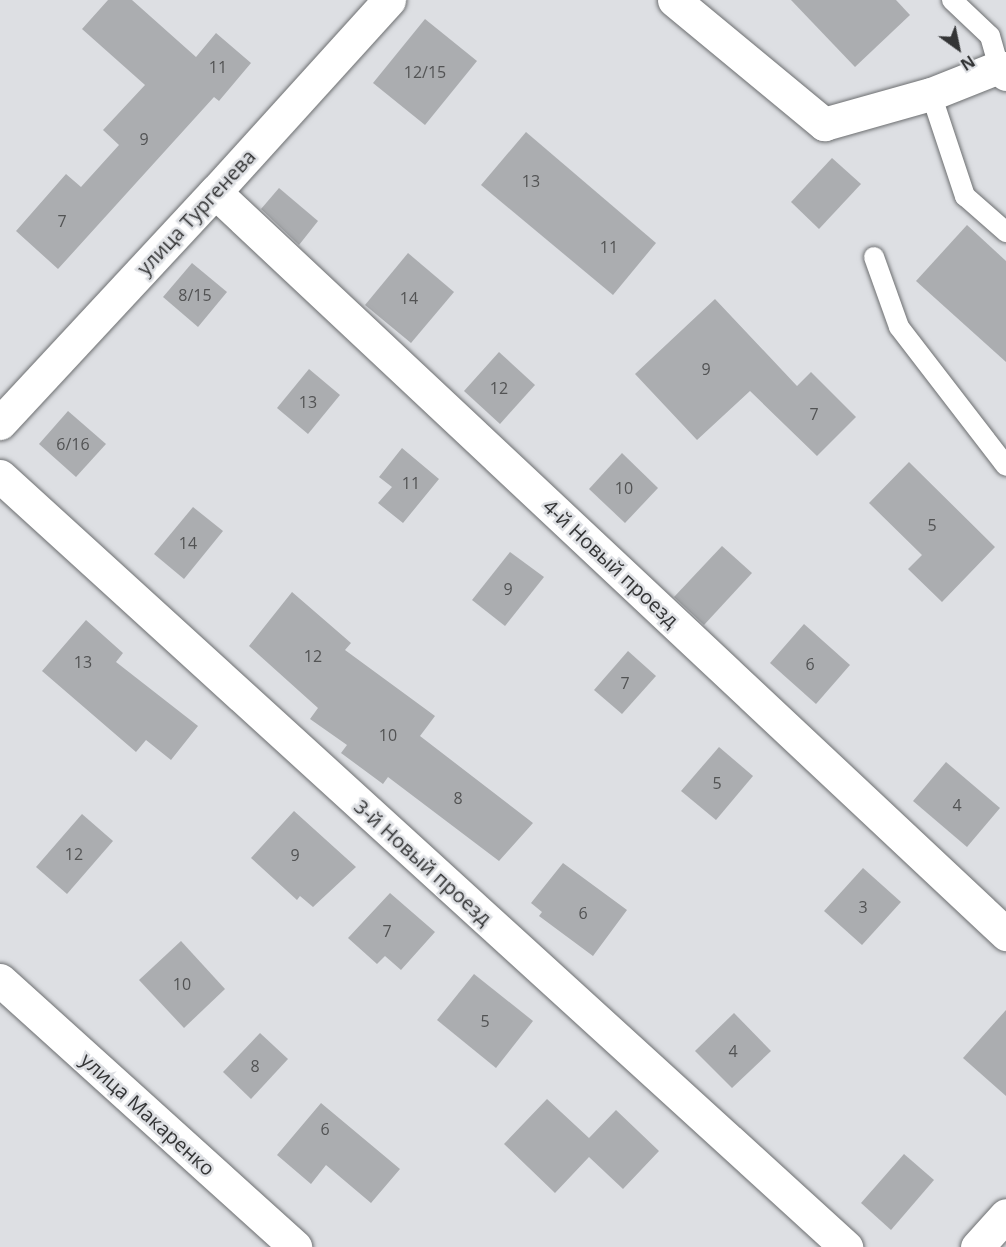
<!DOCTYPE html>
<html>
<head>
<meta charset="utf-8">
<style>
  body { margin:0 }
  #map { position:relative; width:1006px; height:1247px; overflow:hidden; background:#dddfe3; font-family:"Open Sans",sans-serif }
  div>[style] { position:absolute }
  .building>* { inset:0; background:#abadb0 }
  .roads { filter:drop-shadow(0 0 2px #6c6e70) drop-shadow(0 0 2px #6c6e70) }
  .lane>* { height:20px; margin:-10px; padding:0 10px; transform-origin:10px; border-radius:10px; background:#fff }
  .street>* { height:33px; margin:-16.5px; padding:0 16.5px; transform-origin:16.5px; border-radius:16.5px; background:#fff }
  .secondary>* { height:33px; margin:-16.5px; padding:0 16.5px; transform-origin:16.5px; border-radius:16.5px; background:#fff }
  span { translate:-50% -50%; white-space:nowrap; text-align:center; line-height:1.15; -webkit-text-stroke:5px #dddfe3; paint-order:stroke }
  .number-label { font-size:16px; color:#525354 }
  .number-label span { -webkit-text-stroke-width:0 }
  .street-label { font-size:20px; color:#343536 }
  .north { position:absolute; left:928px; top:18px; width:60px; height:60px; -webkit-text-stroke:4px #dddfe3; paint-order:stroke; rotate:147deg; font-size:16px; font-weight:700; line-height:24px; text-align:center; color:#343536 }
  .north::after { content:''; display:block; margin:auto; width:21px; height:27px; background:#343536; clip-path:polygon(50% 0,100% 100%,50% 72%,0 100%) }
</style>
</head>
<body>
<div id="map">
  <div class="building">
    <i style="clip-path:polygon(108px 0,132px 0,196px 57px,216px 33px,251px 63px,219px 101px,214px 97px,58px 269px,16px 231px,66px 174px,81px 187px,119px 145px,103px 130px,145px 85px,82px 29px)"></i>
    <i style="clip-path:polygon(791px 0,896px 0,910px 15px,855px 67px)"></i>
    <i style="clip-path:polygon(425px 19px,477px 61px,425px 125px,373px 83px)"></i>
    <i style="clip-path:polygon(526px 132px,656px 243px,613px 295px,481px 185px)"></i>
    <i style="clip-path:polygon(832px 158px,861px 184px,819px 229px,791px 202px)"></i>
    <i style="clip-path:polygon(279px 188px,318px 221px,299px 245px,261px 209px)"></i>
    <i style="clip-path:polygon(967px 225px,1006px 261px,1006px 362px,916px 281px)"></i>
    <i style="clip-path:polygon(408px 253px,454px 292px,411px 343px,365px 305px)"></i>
    <i style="clip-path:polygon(192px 263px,227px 292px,198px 327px,163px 297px)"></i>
    <i style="clip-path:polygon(715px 299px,797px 386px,811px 372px,856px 417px,817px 456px,750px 391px,697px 440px,635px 374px)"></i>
    <i style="clip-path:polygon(499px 352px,535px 385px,500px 424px,464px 391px)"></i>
    <i style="clip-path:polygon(309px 369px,340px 395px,308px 434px,277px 408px)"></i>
    <i style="clip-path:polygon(68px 411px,106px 444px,76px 477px,39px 444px)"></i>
    <i style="clip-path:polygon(402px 448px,439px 479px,403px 523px,378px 503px,392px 487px,379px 477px)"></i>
    <i style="clip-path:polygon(622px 453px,658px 488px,625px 523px,589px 489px)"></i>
    <i style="clip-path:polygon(909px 462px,995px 547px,942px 602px,908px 569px,922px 555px,869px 503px)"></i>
    <i style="clip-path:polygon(193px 507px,223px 531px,184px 579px,154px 554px)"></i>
    <i style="clip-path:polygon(722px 546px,752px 573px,704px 625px,674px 597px)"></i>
    <i style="clip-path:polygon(510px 552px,544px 577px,505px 626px,472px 600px)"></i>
    <i style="clip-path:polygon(292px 592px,351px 643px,345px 650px,435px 716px,420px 736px,533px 823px,499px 861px,388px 777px,383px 784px,341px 753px,347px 745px,310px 719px,318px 708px,249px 646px)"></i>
    <i style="clip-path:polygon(86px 620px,123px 653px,116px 662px,198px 726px,171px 760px,146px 740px,136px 752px,42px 671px)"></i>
    <i style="clip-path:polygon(804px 624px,850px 665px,816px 704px,770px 663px)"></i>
    <i style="clip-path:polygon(628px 651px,656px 676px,622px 714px,594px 690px)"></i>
    <i style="clip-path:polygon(719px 747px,753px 776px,716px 820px,681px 791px)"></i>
    <i style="clip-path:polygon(946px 762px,1000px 808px,967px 847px,913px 801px)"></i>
    <i style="clip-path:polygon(294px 811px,356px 867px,313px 907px,300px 896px,297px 900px,251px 858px)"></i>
    <i style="clip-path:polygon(82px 814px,113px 841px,67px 894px,36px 867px)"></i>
    <i style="clip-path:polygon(563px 863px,627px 910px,593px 956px,539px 916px,542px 912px,531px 903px)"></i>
    <i style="clip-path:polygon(863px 868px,901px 902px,862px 945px,824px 911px)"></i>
    <i style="clip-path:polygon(390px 893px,435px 932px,401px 970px,385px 956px,377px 964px,348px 938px)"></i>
    <i style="clip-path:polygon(181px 941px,225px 989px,184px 1028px,139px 980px)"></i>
    <i style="clip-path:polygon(474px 974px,533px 1021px,496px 1068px,437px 1020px)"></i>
    <i style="clip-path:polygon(1006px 1010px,1006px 1096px,963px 1058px)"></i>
    <i style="clip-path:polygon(734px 1013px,771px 1051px,732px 1088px,695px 1051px)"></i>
    <i style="clip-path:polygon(260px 1033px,288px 1059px,251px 1099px,223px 1072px)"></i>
    <i style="clip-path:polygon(547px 1099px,589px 1138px,616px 1110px,659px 1151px,623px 1189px,589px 1157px,555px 1193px,504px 1144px)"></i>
    <i style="clip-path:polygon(321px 1103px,400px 1169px,371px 1203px,326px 1165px,311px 1184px,277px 1155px)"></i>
    <i style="clip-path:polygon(904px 1154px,934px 1180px,891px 1230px,861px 1203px)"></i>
  </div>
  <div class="roads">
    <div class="lane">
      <i style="left:952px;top:0;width:52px;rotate:43.5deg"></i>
      <i style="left:990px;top:36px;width:32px;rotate:74deg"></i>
      <i style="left:931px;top:94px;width:108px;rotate:71.6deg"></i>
      <i style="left:965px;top:196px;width:55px;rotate:41.3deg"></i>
      <i style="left:874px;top:257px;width:74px;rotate:70.3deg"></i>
      <i style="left:899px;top:327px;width:175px;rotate:52.4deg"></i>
    </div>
    <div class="street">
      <i style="left:215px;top:192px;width:1085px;rotate:43.17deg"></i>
      <i style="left:0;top:423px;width:316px;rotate:-47.1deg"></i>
      <i style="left:215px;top:192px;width:259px;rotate:-47.8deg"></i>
      <i style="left:0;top:476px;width:1145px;rotate:42.34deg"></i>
      <i style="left:0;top:980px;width:398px;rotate:42.1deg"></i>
    </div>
    <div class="secondary">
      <i style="left:674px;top:0;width:195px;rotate:39.6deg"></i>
      <i style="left:824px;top:124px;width:111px;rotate:-15.7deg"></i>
      <i style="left:931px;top:94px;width:73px;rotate:-21.7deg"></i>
      <i style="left:999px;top:67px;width:10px;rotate:45deg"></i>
      <i style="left:977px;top:1247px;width:43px;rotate:-47.8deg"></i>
    </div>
  </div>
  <div class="number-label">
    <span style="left:218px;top:67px">11</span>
    <span style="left:425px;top:72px">12/15</span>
    <span style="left:144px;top:139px">9</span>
    <span style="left:531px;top:181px">13</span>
    <span style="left:62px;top:221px">7</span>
    <span style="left:609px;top:247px">11</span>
    <span style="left:195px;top:295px">8/15</span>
    <span style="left:409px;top:298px">14</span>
    <span style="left:706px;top:369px">9</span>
    <span style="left:499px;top:388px">12</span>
    <span style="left:308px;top:402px">13</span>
    <span style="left:814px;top:414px">7</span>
    <span style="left:73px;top:444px">6/16</span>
    <span style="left:411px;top:483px">11</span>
    <span style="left:624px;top:488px">10</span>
    <span style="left:932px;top:525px">5</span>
    <span style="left:188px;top:543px">14</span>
    <span style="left:508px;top:589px">9</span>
    <span style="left:313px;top:656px">12</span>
    <span style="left:83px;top:662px">13</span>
    <span style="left:810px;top:664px">6</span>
    <span style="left:625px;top:683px">7</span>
    <span style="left:388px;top:735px">10</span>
    <span style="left:717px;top:783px">5</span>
    <span style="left:458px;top:798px">8</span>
    <span style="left:957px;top:805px">4</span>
    <span style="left:74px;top:854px">12</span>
    <span style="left:295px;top:855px">9</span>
    <span style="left:863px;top:907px">3</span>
    <span style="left:583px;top:913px">6</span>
    <span style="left:387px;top:931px">7</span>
    <span style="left:182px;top:984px">10</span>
    <span style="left:485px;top:1021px">5</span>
    <span style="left:733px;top:1051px">4</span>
    <span style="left:255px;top:1066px">8</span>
    <span style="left:325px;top:1129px">6</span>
  </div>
  <div class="street-label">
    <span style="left:196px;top:212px;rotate:-47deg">улица Тургенева</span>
    <span style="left:611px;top:563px;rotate:43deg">4-й Новый проезд</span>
    <span style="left:423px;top:862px;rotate:42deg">3-й Новый проезд</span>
    <span style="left:148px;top:1114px;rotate:42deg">улица Макаренко</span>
  </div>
  <div class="north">N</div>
</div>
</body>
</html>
